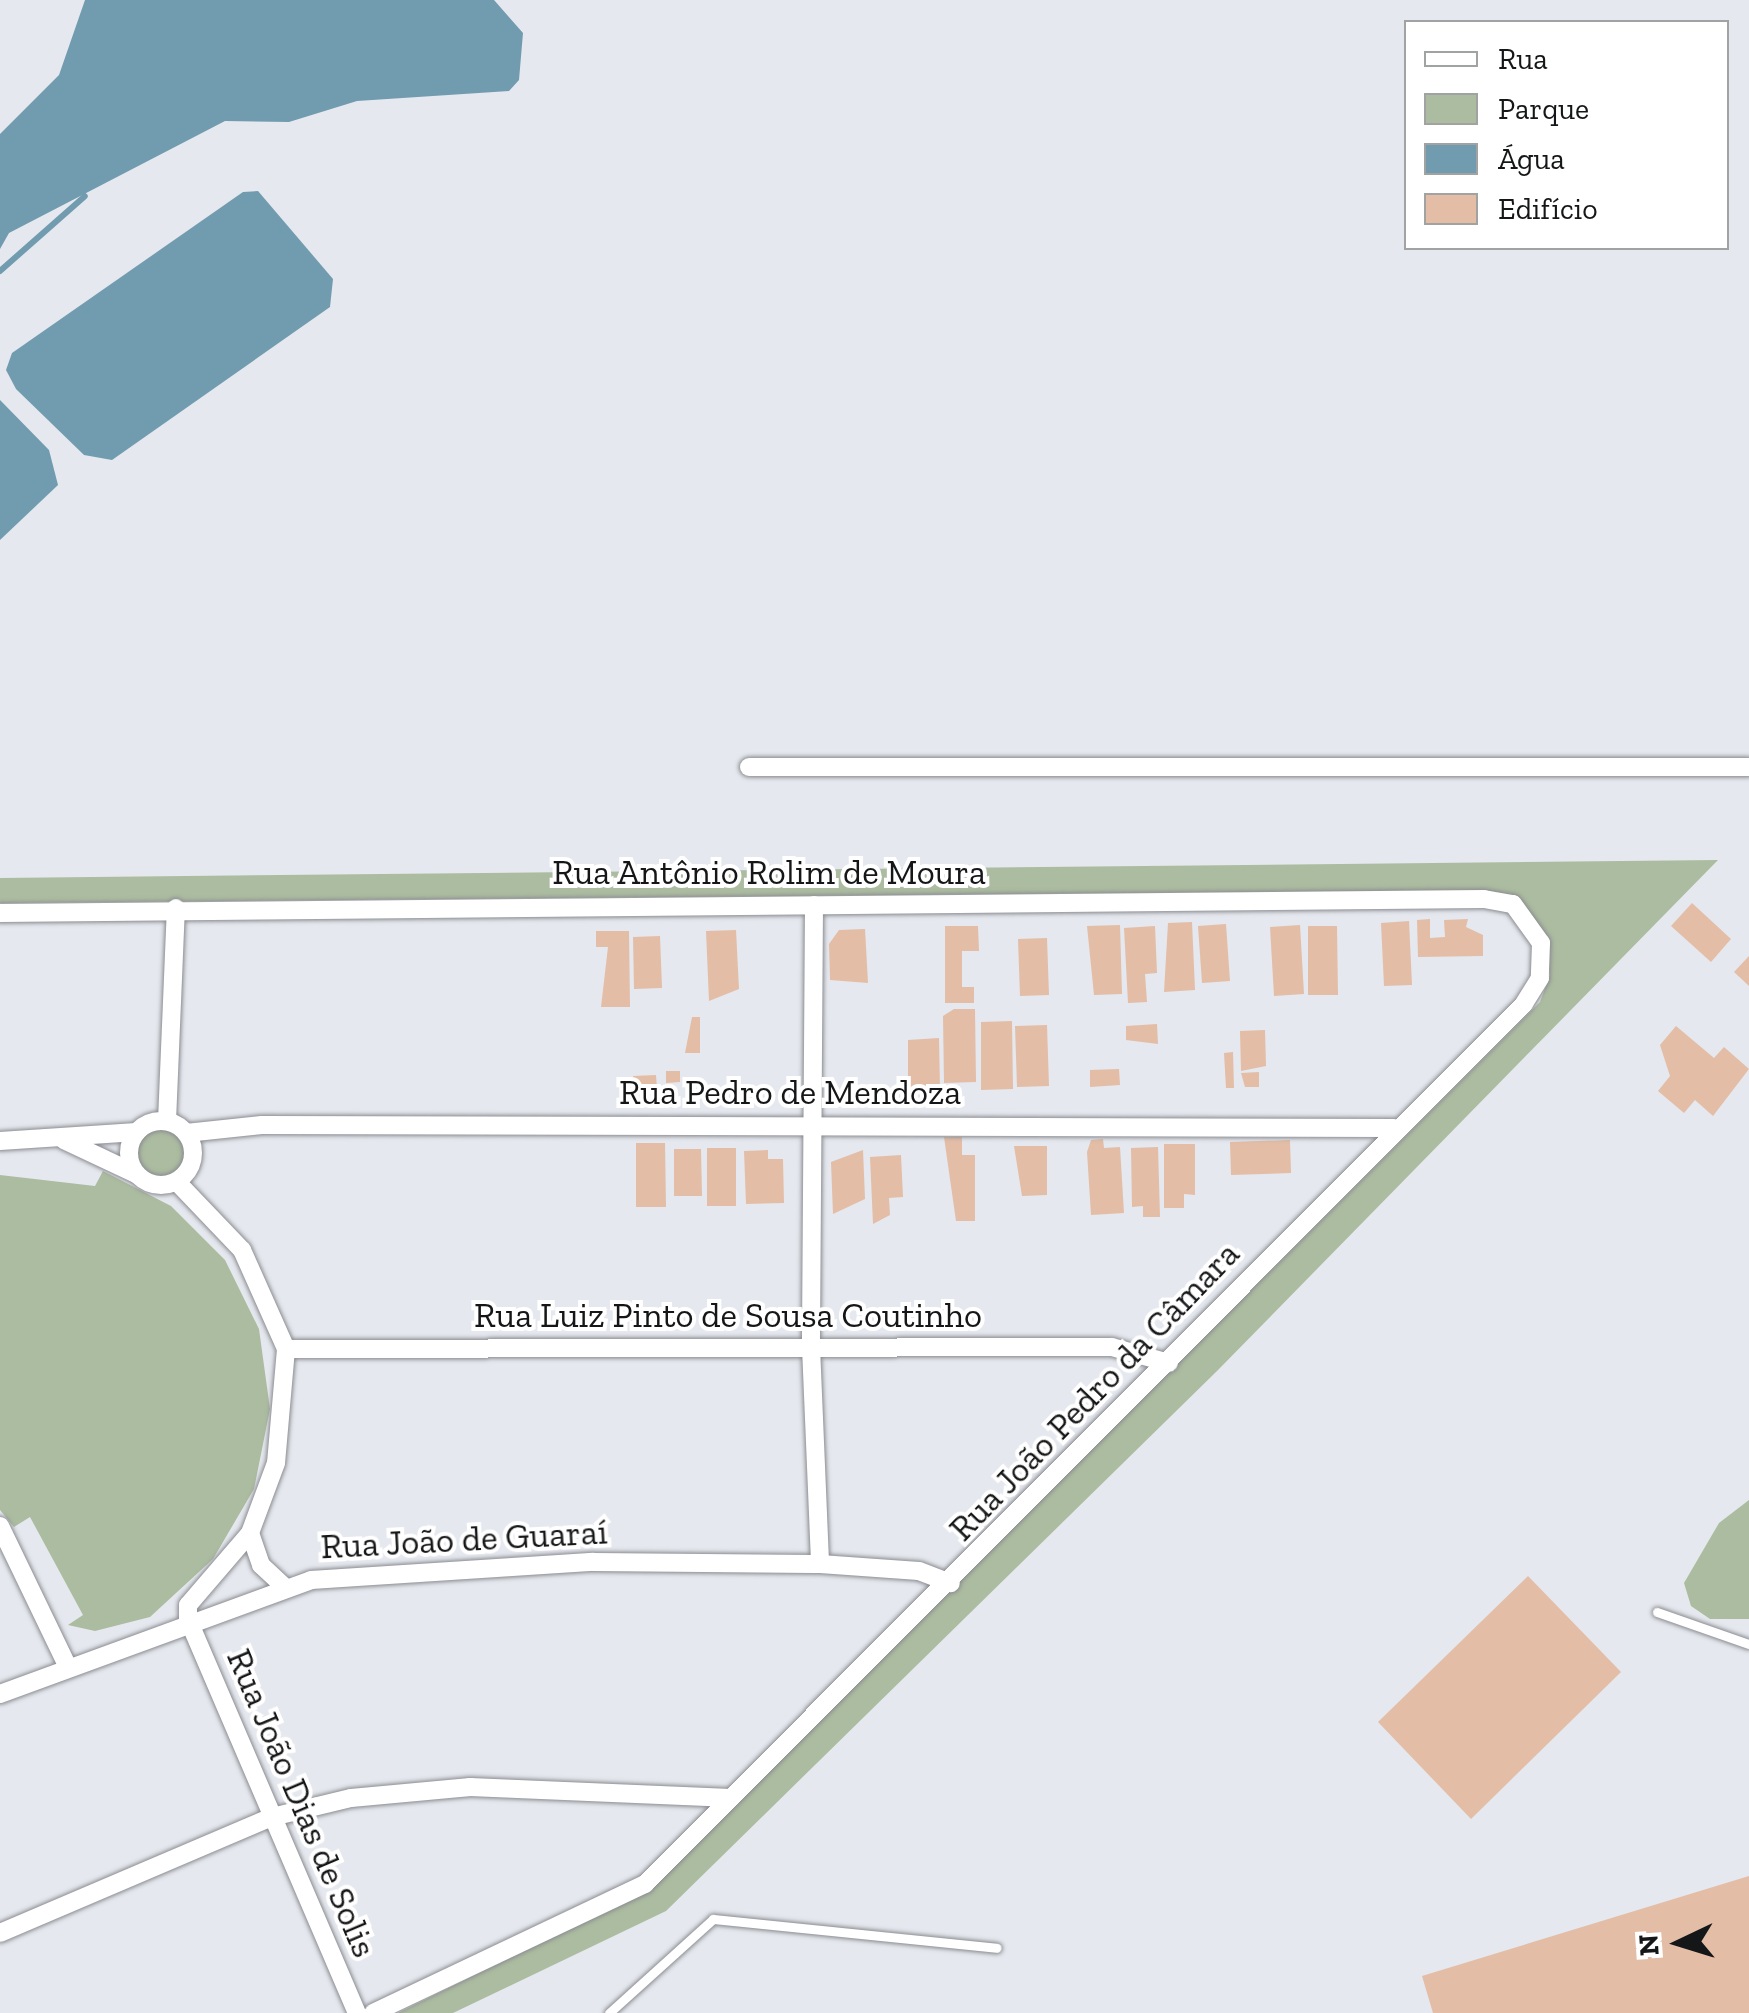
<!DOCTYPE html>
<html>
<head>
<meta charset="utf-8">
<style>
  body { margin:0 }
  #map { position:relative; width:1749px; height:2013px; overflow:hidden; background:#e5e8ee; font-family:"Zilla Slab",serif }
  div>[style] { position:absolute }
  .green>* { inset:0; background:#acbca0 }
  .round { border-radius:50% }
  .water>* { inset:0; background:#719baf }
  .stream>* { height:6px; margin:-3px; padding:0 3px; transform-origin:3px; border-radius:3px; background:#719baf }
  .building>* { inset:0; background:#e3bda6 }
  .roads { filter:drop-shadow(0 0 2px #8a8c91) drop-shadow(0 0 2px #8a8c91) }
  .service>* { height:9px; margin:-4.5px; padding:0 4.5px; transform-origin:4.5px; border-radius:4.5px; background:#fff }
  .minor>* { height:18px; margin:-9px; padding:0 9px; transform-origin:9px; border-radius:9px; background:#fff }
  .minor>.ring { margin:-9px; padding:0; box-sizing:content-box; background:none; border:18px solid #fff; border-radius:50% }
  span { translate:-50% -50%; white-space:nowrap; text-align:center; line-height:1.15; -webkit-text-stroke:8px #fff; paint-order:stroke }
  .street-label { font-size:35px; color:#151617 }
  .legend { position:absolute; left:1404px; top:20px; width:325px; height:230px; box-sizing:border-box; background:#fff; border:2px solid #a1a2a2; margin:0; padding:12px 18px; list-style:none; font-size:30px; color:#151617 }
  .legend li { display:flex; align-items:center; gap:20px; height:50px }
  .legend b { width:50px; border:2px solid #a1a2a2 }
  .north { position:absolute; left:1629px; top:1893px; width:100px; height:100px; -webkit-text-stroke:8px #fff; paint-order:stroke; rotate:266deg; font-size:28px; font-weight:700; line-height:40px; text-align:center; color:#151617 }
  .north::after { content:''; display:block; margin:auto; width:35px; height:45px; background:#151617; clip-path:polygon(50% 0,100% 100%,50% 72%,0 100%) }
</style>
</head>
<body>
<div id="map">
  <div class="green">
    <i style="clip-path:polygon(1718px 860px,1217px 1371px,666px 1911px,453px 2013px,398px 2013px,653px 1887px,1540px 1002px,1550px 975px,1544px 933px,1519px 903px,1482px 890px,0 903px,0 878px)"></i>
    <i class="round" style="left:135px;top:1127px;width:52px;height:52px"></i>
    <i style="clip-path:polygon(103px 1171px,171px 1206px,225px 1260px,259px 1329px,270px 1409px,254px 1489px,213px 1559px,150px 1617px,95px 1631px,68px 1625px,83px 1615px,30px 1517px,14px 1527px,0 1510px,0 1175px,95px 1186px)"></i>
    <i style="clip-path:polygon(1749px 1500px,1749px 1619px,1710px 1619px,1691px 1606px,1684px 1583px,1719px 1523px)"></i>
  </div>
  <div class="water">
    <i style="clip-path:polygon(85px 0,494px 0,523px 33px,519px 80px,509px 91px,357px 101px,289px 122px,225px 121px,9px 233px,0 249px,0 134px,59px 75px)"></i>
    <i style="clip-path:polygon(258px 191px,333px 279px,330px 307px,112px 460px,84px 455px,16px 389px,6px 370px,12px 353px,243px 192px)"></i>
    <i style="clip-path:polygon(0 400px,49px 450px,58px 485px,0 540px)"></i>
  </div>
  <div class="stream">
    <i style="left:0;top:271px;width:113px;rotate:-41.4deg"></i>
  </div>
  <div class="building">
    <i style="clip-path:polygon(1692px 903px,1731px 939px,1711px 962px,1671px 926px)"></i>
    <i style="clip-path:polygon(1430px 919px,1430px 938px,1445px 937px,1444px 920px,1468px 919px,1466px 927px,1483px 935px,1483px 956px,1418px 957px,1417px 920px)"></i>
    <i style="clip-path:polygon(1409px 921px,1412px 985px,1384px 986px,1381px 923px)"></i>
    <i style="clip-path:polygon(1192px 922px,1195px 990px,1164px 992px,1168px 923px)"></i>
    <i style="clip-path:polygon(1226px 924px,1230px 981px,1202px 983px,1198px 926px)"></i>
    <i style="clip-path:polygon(1120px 925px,1122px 994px,1094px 995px,1087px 926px)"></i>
    <i style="clip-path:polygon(1300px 925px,1304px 994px,1274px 996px,1270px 927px)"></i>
    <i style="clip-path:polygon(945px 926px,978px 926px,979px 951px,962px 951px,962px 987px,974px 987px,974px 1003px,945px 1003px)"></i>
    <i style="clip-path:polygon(1155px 926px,1157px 973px,1145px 974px,1147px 1002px,1128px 1003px,1124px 928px)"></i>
    <i style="clip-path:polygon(1308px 926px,1337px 926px,1338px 995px,1308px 995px)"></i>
    <i style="clip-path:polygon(865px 929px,868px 983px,830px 980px,829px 944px,839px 930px)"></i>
    <i style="clip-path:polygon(736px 930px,739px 989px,709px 1001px,706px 931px)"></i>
    <i style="clip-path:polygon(596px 931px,629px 931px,630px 1007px,601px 1007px,608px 947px,596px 947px)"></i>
    <i style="clip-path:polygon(660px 936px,662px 988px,634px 989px,633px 937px)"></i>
    <i style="clip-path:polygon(1047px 938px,1049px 995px,1020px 996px,1018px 939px)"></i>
    <i style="clip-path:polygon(1749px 956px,1749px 986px,1734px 972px)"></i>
    <i style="clip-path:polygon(954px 1009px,975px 1009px,976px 1082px,944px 1083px,943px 1016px)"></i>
    <i style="clip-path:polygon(692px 1017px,700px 1017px,700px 1053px,685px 1053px)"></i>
    <i style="clip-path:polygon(1012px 1021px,1013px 1089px,981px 1090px,981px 1022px)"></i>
    <i style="clip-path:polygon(1157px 1024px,1158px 1044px,1126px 1040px,1126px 1026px)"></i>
    <i style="clip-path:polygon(1047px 1025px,1049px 1086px,1017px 1087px,1015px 1026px)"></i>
    <i style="clip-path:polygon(1676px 1026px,1714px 1058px,1724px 1047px,1749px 1069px,1713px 1116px,1695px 1100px,1684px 1113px,1658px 1091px,1670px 1076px,1660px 1045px)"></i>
    <i style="clip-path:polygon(1265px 1030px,1266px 1066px,1241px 1071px,1240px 1031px)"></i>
    <i style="clip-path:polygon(939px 1038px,940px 1088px,908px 1089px,908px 1040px)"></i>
    <i style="clip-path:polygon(1233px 1052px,1234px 1088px,1226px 1088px,1224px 1053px)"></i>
    <i style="clip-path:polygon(1119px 1069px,1120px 1085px,1090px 1087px,1090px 1070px)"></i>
    <i style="clip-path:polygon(666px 1071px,680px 1071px,680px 1082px,666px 1083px)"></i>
    <i style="clip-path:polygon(1259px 1072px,1259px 1087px,1245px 1087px,1241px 1073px)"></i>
    <i style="clip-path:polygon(656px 1075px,657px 1089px,634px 1090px,633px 1076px)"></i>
    <i style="clip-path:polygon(944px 1137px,962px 1137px,962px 1155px,975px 1155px,975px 1221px,956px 1221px)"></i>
    <i style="clip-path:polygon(1103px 1139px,1104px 1148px,1120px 1147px,1124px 1213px,1091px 1215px,1087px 1152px,1091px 1140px)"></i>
    <i style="clip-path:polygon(1290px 1140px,1291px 1173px,1231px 1175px,1230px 1142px)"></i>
    <i style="clip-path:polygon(636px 1143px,665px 1143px,666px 1207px,636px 1207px)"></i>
    <i style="clip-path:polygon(1164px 1144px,1195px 1144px,1195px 1195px,1184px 1194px,1184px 1208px,1164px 1208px)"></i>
    <i style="clip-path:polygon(1014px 1146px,1047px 1146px,1047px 1195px,1022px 1196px)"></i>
    <i style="clip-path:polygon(1158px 1147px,1160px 1217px,1143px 1217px,1143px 1206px,1132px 1207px,1131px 1148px)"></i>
    <i style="clip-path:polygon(707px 1148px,736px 1148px,736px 1206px,707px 1206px)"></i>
    <i style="clip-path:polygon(674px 1149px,701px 1149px,702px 1196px,674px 1196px)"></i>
    <i style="clip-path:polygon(768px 1150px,768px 1159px,783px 1159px,784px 1203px,746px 1204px,744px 1151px)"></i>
    <i style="clip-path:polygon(863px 1150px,865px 1199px,833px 1214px,831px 1162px)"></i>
    <i style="clip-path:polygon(901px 1155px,903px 1197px,889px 1198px,890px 1215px,873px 1224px,870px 1157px)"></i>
    <i style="clip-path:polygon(1528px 1576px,1621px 1672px,1471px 1819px,1378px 1722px)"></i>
    <i style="clip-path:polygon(1749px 1876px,1749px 2013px,1433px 2013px,1422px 1976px)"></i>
  </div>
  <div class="roads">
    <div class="service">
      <i style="left:1657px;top:1612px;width:97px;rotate:19.2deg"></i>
      <i style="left:609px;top:2013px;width:140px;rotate:-42.1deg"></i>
      <i style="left:713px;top:1919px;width:285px;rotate:5.8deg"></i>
    </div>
    <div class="minor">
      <i style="left:749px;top:767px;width:1000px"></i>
      <i style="left:814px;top:905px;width:442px;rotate:90.4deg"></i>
      <i style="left:811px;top:1347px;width:217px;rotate:87.6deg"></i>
      <i style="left:0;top:913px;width:1484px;rotate:-0.54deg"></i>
      <i style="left:1484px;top:899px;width:29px;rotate:10deg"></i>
      <i style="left:1513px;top:904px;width:48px;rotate:54.3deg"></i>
      <i style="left:1541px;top:943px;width:35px;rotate:92deg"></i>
      <i style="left:1540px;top:978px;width:31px;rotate:122deg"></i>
      <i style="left:1524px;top:1004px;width:1244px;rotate:134.97deg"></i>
      <i style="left:645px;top:1884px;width:301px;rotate:154.6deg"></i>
      <i class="ring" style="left:129px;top:1121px;width:46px;height:46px"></i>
      <i style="left:167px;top:1121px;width:213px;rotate:-87.6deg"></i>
      <i style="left:186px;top:1133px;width:76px;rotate:-6deg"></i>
      <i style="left:262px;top:1125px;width:1132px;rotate:0.15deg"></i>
      <i style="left:64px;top:1140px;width:80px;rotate:25.3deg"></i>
      <i style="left:0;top:1141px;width:137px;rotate:-3.8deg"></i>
      <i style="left:177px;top:1182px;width:94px;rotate:46.3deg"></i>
      <i style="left:242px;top:1250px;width:108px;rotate:66deg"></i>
      <i style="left:286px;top:1349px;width:114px;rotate:95deg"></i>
      <i style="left:276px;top:1463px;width:75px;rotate:110.4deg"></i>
      <i style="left:250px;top:1533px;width:95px;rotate:130.7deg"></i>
      <i style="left:188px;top:1605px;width:14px;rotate:90deg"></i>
      <i style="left:188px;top:1619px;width:429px;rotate:66.8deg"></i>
      <i style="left:286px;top:1349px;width:826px;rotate:-0.14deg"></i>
      <i style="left:1112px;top:1347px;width:59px;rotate:15.7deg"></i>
      <i style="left:0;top:1526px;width:154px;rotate:64.3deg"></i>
      <i style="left:250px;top:1533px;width:34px;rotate:71deg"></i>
      <i style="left:261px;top:1565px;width:33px;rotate:43deg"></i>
      <i style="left:0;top:1694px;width:331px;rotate:-20.1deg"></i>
      <i style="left:311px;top:1580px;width:283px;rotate:-3.7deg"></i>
      <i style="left:593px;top:1562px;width:227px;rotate:0.5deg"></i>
      <i style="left:820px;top:1564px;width:99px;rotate:4deg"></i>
      <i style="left:919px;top:1571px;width:34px;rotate:21deg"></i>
      <i style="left:0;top:1933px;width:296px;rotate:-23.1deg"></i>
      <i style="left:272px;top:1817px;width:81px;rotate:-13.5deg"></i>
      <i style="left:351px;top:1798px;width:120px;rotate:-5.3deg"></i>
      <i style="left:470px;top:1787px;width:261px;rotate:2.4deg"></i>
    </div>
  </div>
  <div class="street-label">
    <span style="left:769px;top:872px">Rua Antônio Rolim de Moura</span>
    <span style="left:790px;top:1092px">Rua Pedro de Mendoza</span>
    <span style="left:728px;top:1315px">Rua Luiz Pinto de Sousa Coutinho</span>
    <span style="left:1094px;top:1391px;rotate:-46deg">Rua João Pedro da Câmara</span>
    <span style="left:464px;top:1539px;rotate:-3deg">Rua João de Guaraí</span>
    <span style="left:302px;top:1803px;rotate:67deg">Rua João Dias de Solis</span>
  </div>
  <ul class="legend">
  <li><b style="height:12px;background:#fff"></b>Rua</li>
  <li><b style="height:28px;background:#acbca0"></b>Parque</li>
  <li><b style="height:28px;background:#719baf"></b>Água</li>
  <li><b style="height:28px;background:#e3bda6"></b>Edifício</li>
  </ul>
  <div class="north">N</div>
</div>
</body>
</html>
